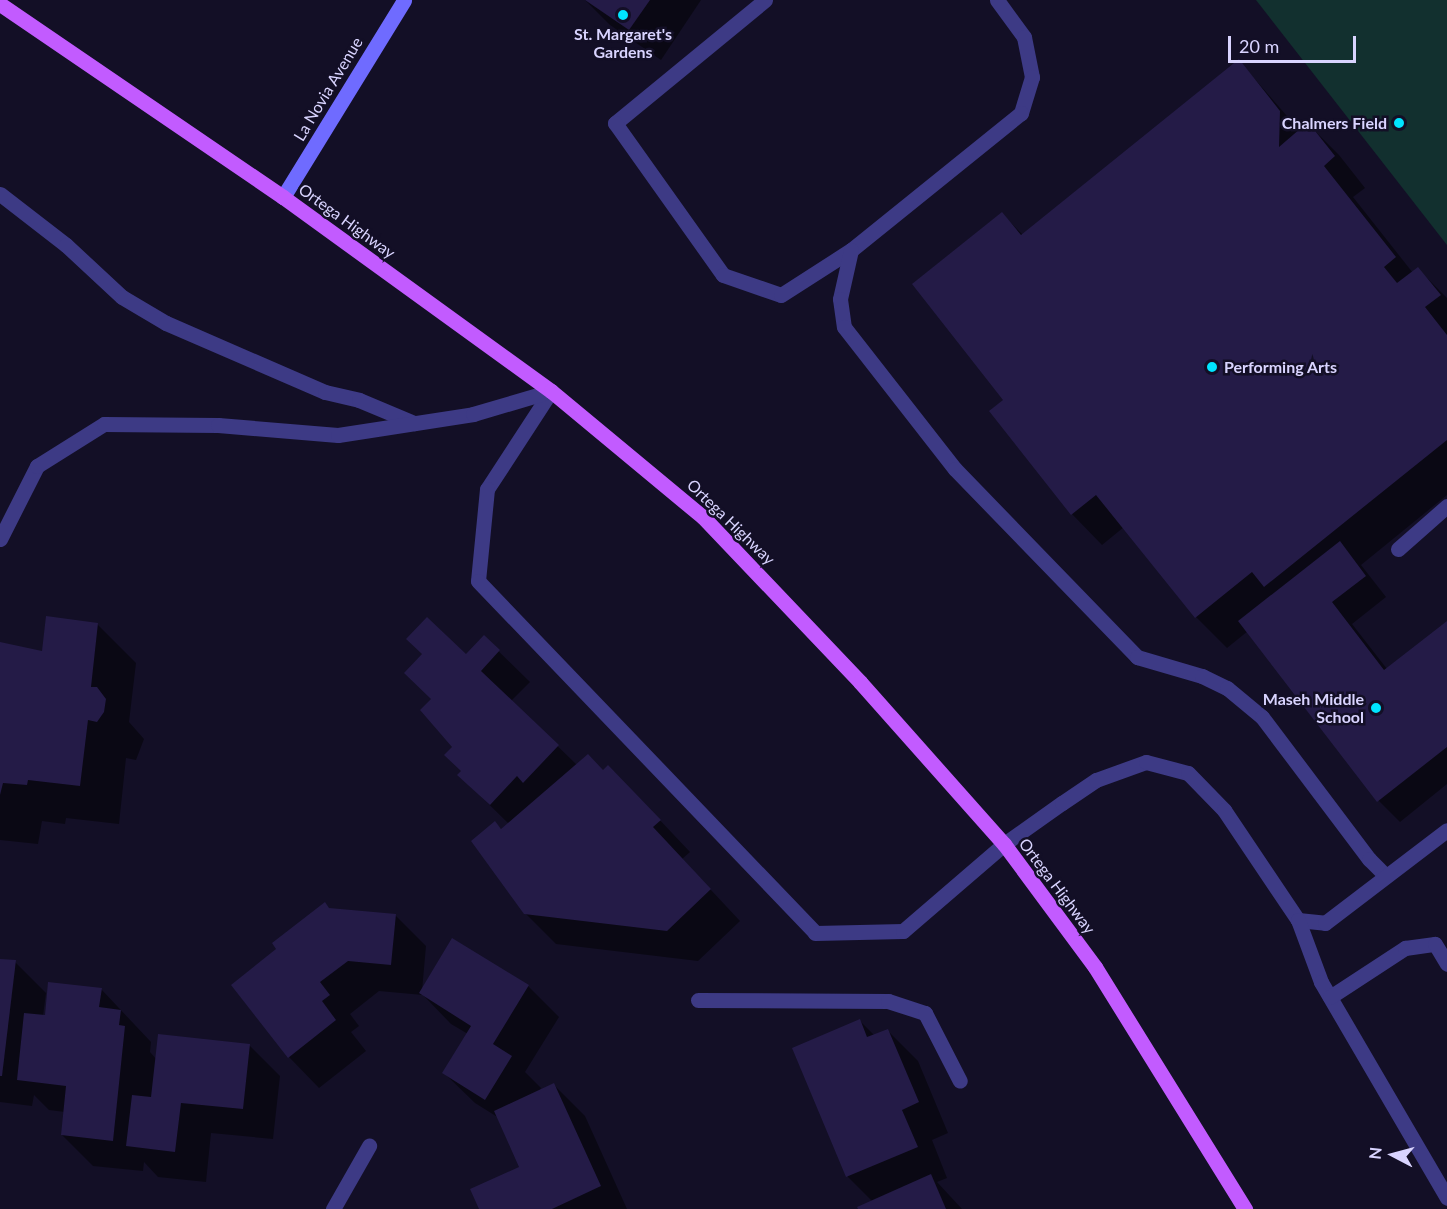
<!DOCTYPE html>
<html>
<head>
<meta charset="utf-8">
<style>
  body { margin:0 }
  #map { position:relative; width:1447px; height:1209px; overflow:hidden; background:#130f26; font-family:Lato,sans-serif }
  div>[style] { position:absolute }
  .green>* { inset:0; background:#12302f }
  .shadow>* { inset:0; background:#0007 }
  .building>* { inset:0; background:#241b47 }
  .service>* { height:15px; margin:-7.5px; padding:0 7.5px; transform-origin:7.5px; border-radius:7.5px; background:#3d3a85 }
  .minor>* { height:15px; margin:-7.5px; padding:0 7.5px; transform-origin:7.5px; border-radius:7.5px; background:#3d3a85 }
  .secondary>* { height:15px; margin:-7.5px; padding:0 7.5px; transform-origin:7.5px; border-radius:7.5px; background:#6f6bff }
  .primary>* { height:15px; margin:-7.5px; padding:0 7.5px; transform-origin:7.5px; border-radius:7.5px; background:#c25bff }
  .dots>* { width:16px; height:16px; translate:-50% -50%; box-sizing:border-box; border:3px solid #130f26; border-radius:50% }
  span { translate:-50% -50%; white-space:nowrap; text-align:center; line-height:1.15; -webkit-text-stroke:5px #130f26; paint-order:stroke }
  .poi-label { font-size:16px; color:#d9d4ff; font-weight:700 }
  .right { translate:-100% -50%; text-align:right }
  .left { translate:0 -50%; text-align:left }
  .street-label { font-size:16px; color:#d9d4ff }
  .north { position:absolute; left:1363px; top:1125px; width:60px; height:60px; -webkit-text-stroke:4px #130f26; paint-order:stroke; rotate:276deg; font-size:16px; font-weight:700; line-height:24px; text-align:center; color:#d9d4ff }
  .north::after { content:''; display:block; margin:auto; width:21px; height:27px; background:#d9d4ff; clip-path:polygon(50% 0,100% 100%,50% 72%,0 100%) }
  .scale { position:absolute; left:1228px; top:36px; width:128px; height:27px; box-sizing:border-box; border:3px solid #d9d4ff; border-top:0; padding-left:8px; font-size:18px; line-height:21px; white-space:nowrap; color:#d9d4ff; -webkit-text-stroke:4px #130f26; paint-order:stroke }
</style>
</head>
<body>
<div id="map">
  <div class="green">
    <i style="clip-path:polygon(1256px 0,1447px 0,1447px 245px)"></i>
  </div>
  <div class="shadow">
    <i style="clip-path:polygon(585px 0,701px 0,661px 60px,610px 25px)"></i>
    <i style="clip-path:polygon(1239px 61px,1300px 131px,1308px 124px,1339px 155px,1365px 188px,1353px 197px,1413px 273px,1418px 269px,1447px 298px,1447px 495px,1361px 565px,1386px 597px,1352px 624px,1387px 669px,1447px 622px,1447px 784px,1400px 822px,1379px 801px,1248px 631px,1227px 648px,1196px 617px,1124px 527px,1102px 545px,1072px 514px,991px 412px,1005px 400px,1002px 214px,1023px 235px)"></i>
    <i style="clip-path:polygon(97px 624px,136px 663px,129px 722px,144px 739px,136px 760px,126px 758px,119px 824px,66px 818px,65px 824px,42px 821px,38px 844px,0 840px,0 646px,43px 652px)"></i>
    <i style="clip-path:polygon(484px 637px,530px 682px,511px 701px,577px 765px,604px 772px,639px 798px,690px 852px,682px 859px,740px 921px,698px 961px,556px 944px,525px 913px,495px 823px,502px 830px,509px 824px,459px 775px,462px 771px,454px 747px,466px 656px)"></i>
    <i style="clip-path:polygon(330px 909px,395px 915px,426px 946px,422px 991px,528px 986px,559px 1017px,525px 1072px,541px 1088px,539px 1092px,554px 1085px,585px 1116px,627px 1209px,481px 1209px,521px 1168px,499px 1118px,475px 1103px,444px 1073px,468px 1034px,451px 1024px,423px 995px,379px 991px,350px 1014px,359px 1026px,351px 1032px,366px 1051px,319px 1088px,289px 1057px)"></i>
    <i style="clip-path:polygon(0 960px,15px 962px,46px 993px,43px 1016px,101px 989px,151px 1042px,150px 1052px,157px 1060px,249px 1045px,280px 1076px,273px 1139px,211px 1133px,206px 1182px,158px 1177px,144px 1162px,143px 1171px,93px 1166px,62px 1135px,65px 1112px,49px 1110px,34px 1095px,32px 1106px,0 1102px)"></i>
    <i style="clip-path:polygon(860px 1021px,875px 1036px,888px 1031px,918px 1061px,948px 1133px,932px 1140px,947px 1178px,937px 1182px,962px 1209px,859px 1209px,872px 1201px,848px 1177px,794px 1049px)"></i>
  </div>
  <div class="building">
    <i style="clip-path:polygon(585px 0,650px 0,629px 30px)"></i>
    <i style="clip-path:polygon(1239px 59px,1280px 111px,1279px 147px,1308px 122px,1335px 156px,1324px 166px,1396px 257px,1384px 267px,1397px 283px,1418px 267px,1441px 295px,1425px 307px,1447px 335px,1447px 440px,1264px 587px,1252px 572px,1195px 618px,1096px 495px,1071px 515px,989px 411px,1003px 400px,912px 284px,1002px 212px,1021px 235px)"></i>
    <i style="clip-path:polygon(1340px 541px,1366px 576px,1332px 602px,1384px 670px,1447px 621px,1447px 747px,1377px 802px,1238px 621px)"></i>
    <i style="clip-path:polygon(46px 616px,98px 623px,91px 687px,97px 687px,106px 699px,104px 712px,97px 722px,88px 720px,80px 786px,28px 780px,27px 785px,3px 783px,0 795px,0 642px,42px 651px)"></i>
    <i style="clip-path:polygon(427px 617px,466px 654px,484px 635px,500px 650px,481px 671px,559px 745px,523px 783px,517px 776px,490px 805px,457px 775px,461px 771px,444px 755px,452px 747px,420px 710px,431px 699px,404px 673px,422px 654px,406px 639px)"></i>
    <i style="clip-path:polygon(588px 754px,603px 770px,608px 765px,661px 820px,653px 827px,711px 889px,667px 931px,524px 914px,471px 841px,495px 821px,501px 829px)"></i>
    <i style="clip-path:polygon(325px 902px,329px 908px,396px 914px,391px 965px,348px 961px,320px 982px,330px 995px,322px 1001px,336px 1020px,288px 1058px,231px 985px,276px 949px,272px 943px)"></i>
    <i style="clip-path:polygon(452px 938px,529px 985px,493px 1044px,512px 1056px,485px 1100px,442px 1073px,471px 1026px,419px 993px)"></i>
    <i style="clip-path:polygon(0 959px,16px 960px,2px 1076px,0 1076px)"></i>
    <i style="clip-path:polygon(48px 982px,102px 988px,99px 1007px,121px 1010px,119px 1025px,125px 1026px,113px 1141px,61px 1135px,66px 1086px,17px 1080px,24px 1013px,45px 1015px)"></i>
    <i style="clip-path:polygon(860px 1019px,867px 1037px,888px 1029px,919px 1102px,902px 1110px,918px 1147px,846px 1177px,792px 1048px)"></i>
    <i style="clip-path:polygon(158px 1034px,250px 1044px,243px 1109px,181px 1103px,175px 1152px,126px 1146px,132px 1095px,151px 1097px)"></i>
    <i style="clip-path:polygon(554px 1083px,601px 1186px,552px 1209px,479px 1209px,470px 1189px,519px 1167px,494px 1111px)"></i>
    <i style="clip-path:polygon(931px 1174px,946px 1209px,858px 1209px,857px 1207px)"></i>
  </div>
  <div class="service">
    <i style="left:765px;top:0;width:194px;rotate:140.6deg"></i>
    <i style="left:615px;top:123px;width:186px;rotate:54.6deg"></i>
    <i style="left:723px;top:275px;width:61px;rotate:19deg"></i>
    <i style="left:781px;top:295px;width:83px;rotate:-32.7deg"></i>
    <i style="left:997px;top:0;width:46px;rotate:53.9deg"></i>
    <i style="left:1024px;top:37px;width:41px;rotate:78.7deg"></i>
    <i style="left:1032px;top:77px;width:38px;rotate:107deg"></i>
    <i style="left:1021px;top:113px;width:218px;rotate:141.1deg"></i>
    <i style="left:851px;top:250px;width:50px;rotate:102.7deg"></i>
    <i style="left:840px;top:299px;width:28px;rotate:82deg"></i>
    <i style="left:844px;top:327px;width:180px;rotate:52deg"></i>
    <i style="left:955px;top:469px;width:262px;rotate:45.9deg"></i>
    <i style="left:1137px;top:657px;width:68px;rotate:16.3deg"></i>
    <i style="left:1202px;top:676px;width:28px;rotate:26deg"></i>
    <i style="left:1227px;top:688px;width:45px;rotate:39.6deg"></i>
    <i style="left:1262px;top:717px;width:178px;rotate:53deg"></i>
    <i style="left:1369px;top:859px;width:24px;rotate:45deg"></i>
    <i style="left:551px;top:391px;width:117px;rotate:123.1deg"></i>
    <i style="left:487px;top:489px;width:92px;rotate:95.6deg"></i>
    <i style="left:478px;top:581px;width:487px;rotate:46.2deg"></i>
    <i style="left:815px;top:933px;width:88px;rotate:-1.3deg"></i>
    <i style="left:903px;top:931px;width:133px;rotate:-40.7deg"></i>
    <i style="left:1004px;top:844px;width:71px;rotate:-35.3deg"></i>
    <i style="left:1062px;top:803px;width:41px;rotate:-34.1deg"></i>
    <i style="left:1096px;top:780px;width:53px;rotate:-19.8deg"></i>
    <i style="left:1146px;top:762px;width:43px;rotate:14.7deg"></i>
    <i style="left:1188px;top:773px;width:52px;rotate:45.8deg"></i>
    <i style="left:1224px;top:810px;width:133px;rotate:56.1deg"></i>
    <i style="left:1298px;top:920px;width:27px;rotate:6deg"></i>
    <i style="left:1325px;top:923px;width:153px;rotate:-37.3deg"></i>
    <i style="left:1398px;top:549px;width:65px;rotate:-41.3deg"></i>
    <i style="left:1298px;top:920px;width:66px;rotate:69.6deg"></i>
    <i style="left:1321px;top:982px;width:250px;rotate:59.7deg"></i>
    <i style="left:1330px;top:997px;width:90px;rotate:-33.2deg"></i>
    <i style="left:1405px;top:948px;width:30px;rotate:-8deg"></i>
    <i style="left:1435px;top:944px;width:23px;rotate:59deg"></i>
    <i style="left:698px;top:1000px;width:190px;rotate:0.3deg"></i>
    <i style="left:888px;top:1001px;width:39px;rotate:18deg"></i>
    <i style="left:925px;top:1013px;width:76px;rotate:62.8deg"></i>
  </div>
  <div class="minor">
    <i style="left:0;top:194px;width:83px;rotate:37.7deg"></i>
    <i style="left:66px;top:245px;width:76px;rotate:42.9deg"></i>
    <i style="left:122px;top:297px;width:51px;rotate:30.6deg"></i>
    <i style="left:166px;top:323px;width:173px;rotate:23.5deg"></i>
    <i style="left:325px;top:392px;width:35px;rotate:13deg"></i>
    <i style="left:359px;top:400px;width:60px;rotate:22.7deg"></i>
    <i style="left:0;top:539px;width:82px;rotate:-63.1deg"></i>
    <i style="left:37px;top:466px;width:79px;rotate:-32.1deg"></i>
    <i style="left:104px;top:424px;width:114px;rotate:0.5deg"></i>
    <i style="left:218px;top:425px;width:120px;rotate:4.8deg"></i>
    <i style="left:338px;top:435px;width:137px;rotate:-8.8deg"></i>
    <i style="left:473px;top:414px;width:81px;rotate:-16.4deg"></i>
    <i style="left:333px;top:1209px;width:73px;rotate:-60.3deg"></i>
  </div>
  <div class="secondary">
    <i style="left:283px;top:197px;width:231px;rotate:-58.4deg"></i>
  </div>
  <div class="primary">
    <i style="left:0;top:4px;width:343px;rotate:34.3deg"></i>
    <i style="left:283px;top:197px;width:331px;rotate:35.9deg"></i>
    <i style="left:551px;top:391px;width:197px;rotate:39.7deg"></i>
    <i style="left:703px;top:517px;width:228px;rotate:46.4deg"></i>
    <i style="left:860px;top:682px;width:217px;rotate:48.4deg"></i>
    <i style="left:1004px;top:844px;width:153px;rotate:53.5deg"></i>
    <i style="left:1095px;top:967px;width:285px;rotate:58.2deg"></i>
  </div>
  <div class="dots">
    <i style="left:623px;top:15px;background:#00e5ff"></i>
    <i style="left:1399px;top:123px;background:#00e5ff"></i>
    <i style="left:1212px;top:367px;background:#00e5ff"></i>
    <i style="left:1376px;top:708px;background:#00e5ff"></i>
  </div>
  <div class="poi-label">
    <span style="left:623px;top:43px">St. Margaret's<br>Gardens</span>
    <span class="right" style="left:1387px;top:123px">Chalmers Field</span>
    <span class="left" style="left:1224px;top:367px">Performing Arts</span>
    <span class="right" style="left:1364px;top:708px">Maseh Middle<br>School</span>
  </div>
  <div class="street-label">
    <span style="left:328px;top:89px;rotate:-59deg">La Novia Avenue</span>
    <span style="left:347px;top:221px;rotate:36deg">Ortega Highway</span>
    <span style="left:731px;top:522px;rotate:44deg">Ortega Highway</span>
    <span style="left:1057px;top:886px;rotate:53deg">Ortega Highway</span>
  </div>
  <div class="north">N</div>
  <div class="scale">20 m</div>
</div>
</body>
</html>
